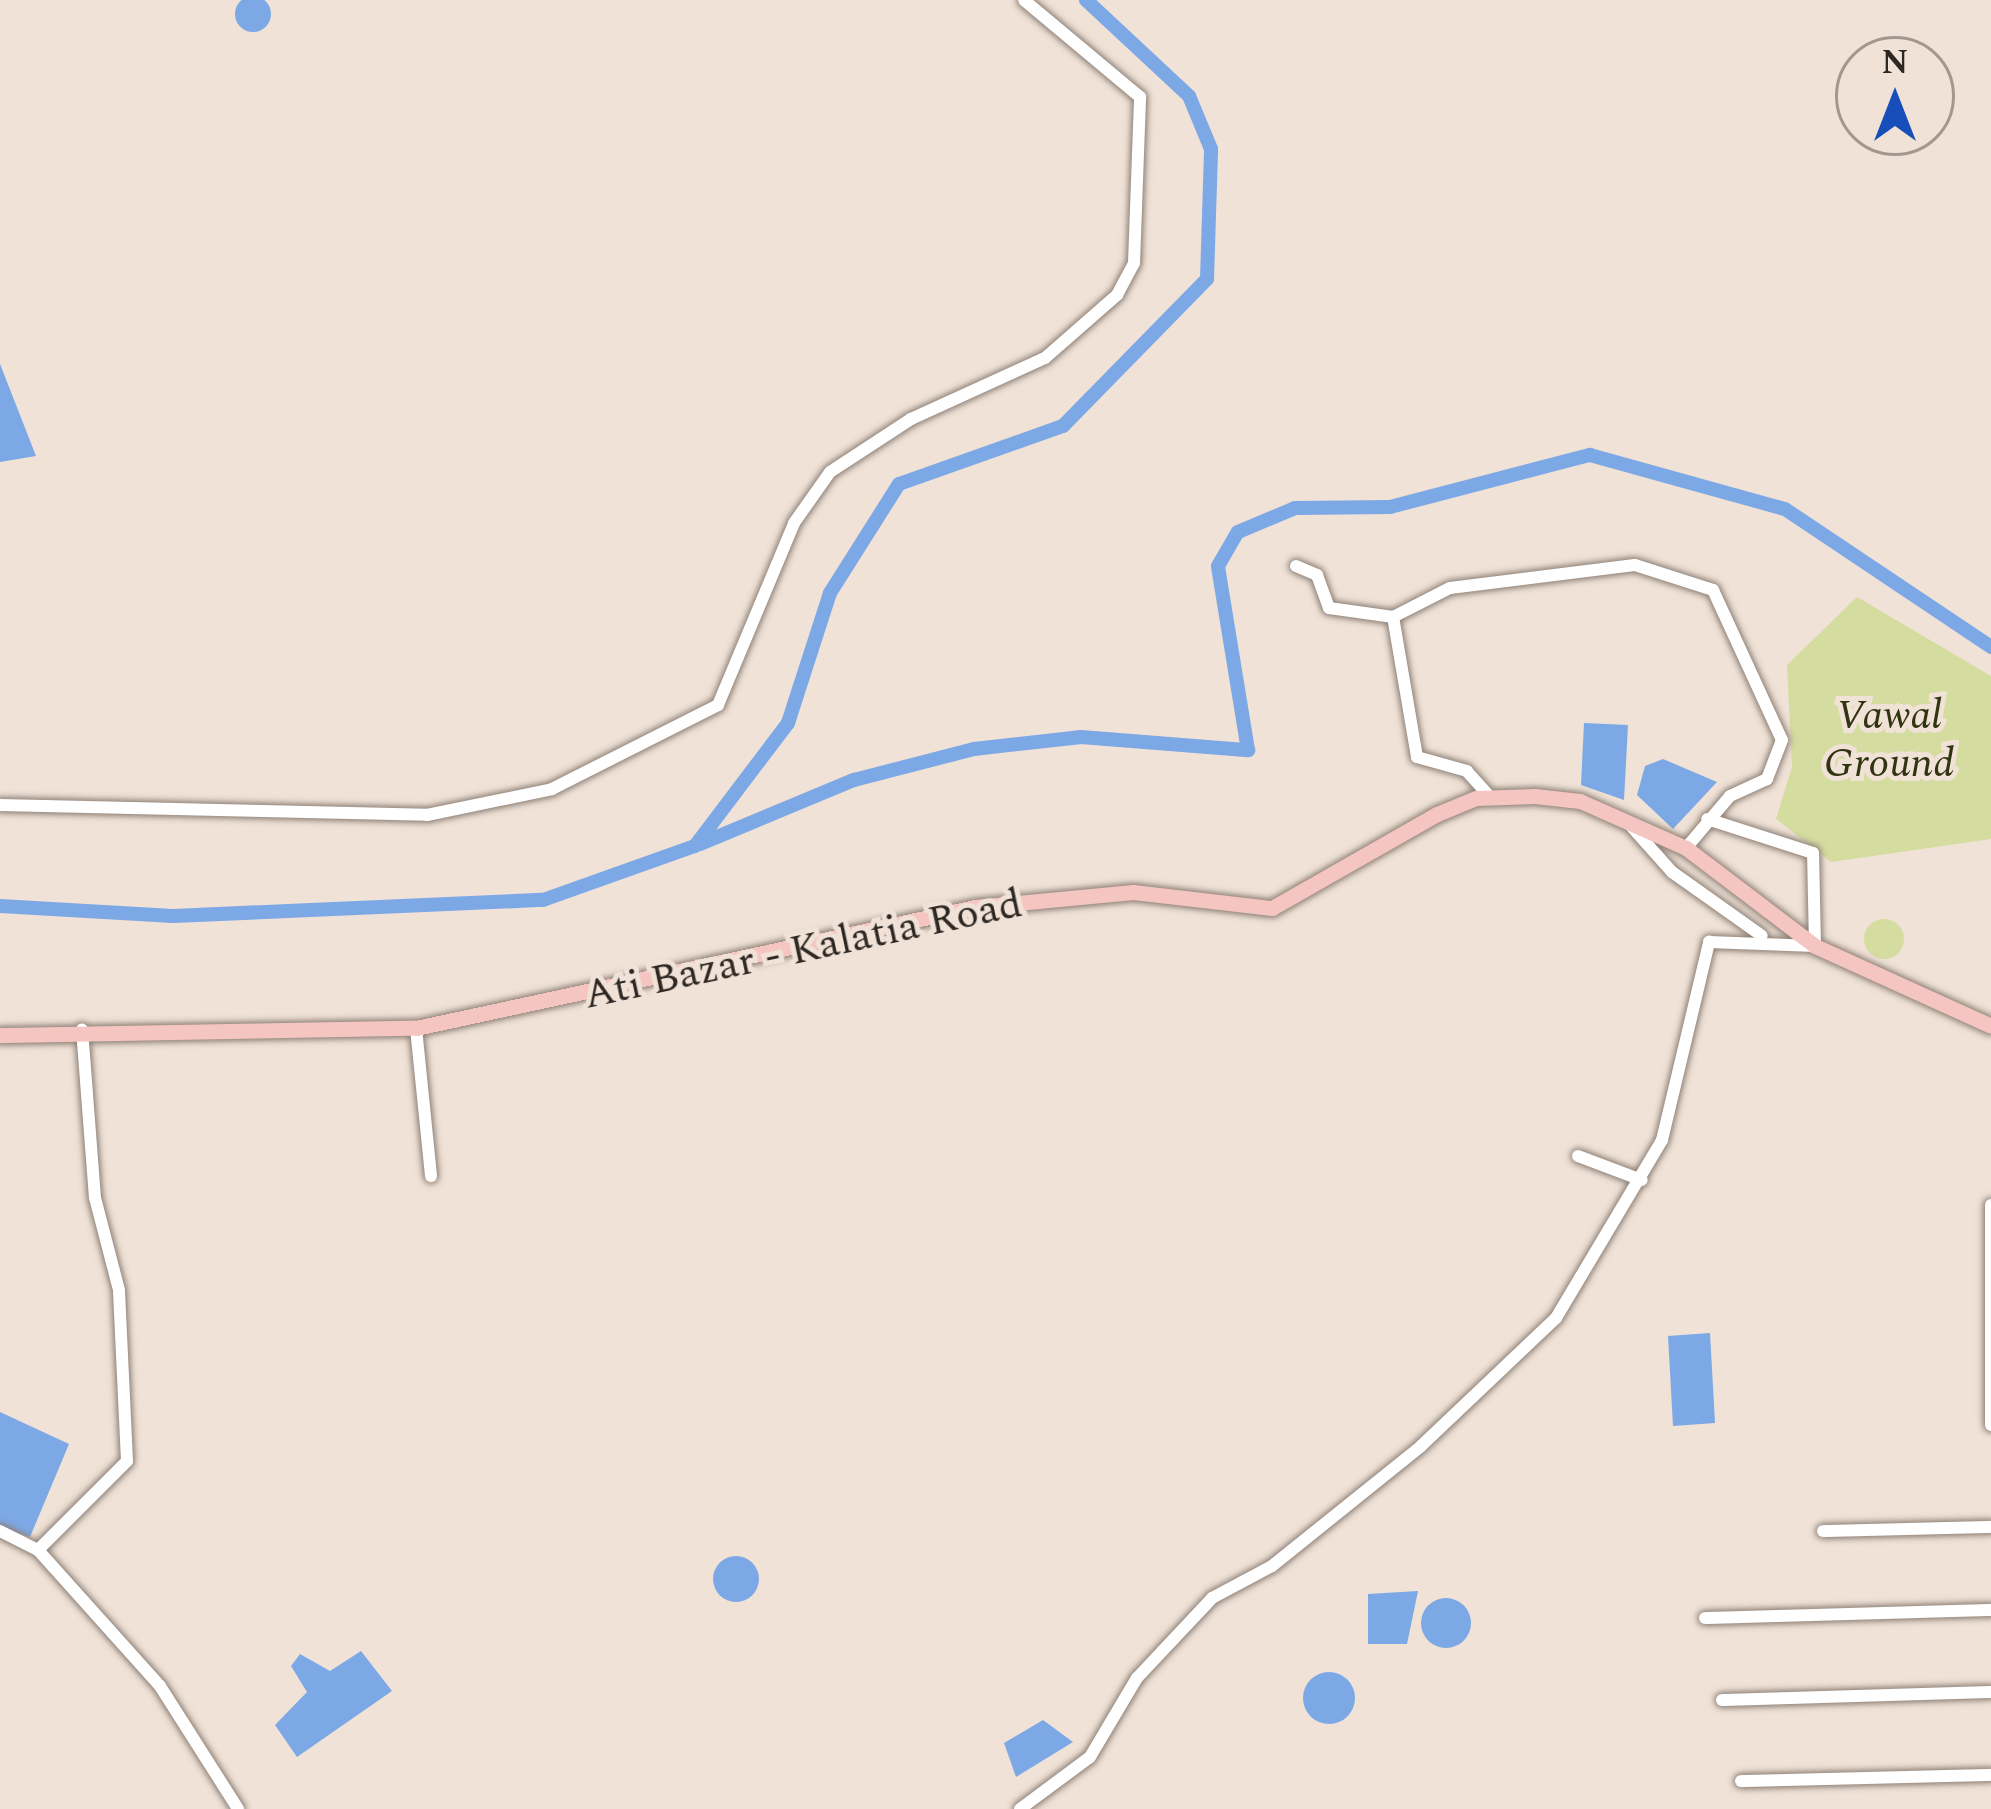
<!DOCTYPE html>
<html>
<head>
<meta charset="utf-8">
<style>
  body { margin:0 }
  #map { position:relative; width:1991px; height:1809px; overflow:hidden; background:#f0e2d7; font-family:Spectral,serif }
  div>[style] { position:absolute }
  .green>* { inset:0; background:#d5dca0 }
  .round { border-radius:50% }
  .water>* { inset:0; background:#7ca8e6 }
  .canal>* { height:14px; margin:-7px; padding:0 7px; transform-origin:7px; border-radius:7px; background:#7ca8e6 }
  .roads { filter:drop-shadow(0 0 3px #8e8177) drop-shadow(0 0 3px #8e8177) }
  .minor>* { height:12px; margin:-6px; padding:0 6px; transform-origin:6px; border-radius:6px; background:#fff }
  .major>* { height:15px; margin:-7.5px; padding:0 7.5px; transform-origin:7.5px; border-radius:7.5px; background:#f5c6c1 }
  span { translate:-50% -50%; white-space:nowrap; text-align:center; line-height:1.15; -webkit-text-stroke:10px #f0e2d7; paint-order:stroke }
  .park-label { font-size:42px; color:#313411; font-style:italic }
  .street-label { font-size:42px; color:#2e2824 }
  .north { position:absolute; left:1835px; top:36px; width:120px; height:120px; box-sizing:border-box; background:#f0e2d7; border:3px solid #a2988f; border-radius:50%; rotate:0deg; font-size:33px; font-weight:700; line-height:48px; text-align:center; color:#2e2824 }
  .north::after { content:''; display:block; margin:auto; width:42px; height:54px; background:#184eba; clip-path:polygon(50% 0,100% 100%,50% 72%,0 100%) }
</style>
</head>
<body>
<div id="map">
  <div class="green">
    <i style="clip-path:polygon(1857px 597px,1991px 676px,1991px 839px,1831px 862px,1776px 819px,1792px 767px,1787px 665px)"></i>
    <i class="round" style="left:1864px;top:919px;width:40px;height:40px"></i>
  </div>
  <div class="water">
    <i class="round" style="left:235px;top:-4px;width:36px;height:36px"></i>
    <i style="clip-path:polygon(0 364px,36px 456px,0 462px)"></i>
    <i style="clip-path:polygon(1584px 723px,1628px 725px,1624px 800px,1581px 785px)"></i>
    <i style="clip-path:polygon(1663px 759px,1717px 782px,1673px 829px,1637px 795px,1645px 766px)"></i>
    <i style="clip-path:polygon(1710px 1333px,1715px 1423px,1673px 1426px,1668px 1336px)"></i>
    <i style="clip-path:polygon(0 1412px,69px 1444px,30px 1537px,0 1527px)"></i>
    <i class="round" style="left:713px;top:1556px;width:46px;height:46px"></i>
    <i style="clip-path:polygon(1418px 1591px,1407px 1644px,1368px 1644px,1368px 1594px)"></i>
    <i class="round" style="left:1421px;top:1598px;width:50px;height:50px"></i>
    <i style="clip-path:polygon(361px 1651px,392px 1691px,297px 1757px,275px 1725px,307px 1692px,291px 1666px,300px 1654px,330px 1671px)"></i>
    <i class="round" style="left:1303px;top:1672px;width:52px;height:52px"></i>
    <i style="clip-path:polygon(1043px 1720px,1073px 1742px,1016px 1777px,1004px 1743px)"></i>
  </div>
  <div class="canal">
    <i style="left:700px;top:844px;width:167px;rotate:-22.6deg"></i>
    <i style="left:854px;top:780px;width:124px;rotate:-14.5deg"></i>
    <i style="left:974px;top:749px;width:108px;rotate:-6.4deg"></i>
    <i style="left:1081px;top:737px;width:168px;rotate:4.5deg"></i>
    <i style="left:1248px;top:750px;width:186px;rotate:-99.3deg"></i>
    <i style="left:1218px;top:566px;width:39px;rotate:-60deg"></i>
    <i style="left:1238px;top:532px;width:62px;rotate:-22.8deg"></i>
    <i style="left:1295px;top:508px;width:95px;rotate:-0.6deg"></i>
    <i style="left:1390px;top:507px;width:207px;rotate:-14.6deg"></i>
    <i style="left:1590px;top:455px;width:202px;rotate:15.5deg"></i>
    <i style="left:1785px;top:509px;width:248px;rotate:33.8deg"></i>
    <i style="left:0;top:906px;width:173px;rotate:3.3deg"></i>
    <i style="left:173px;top:916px;width:370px;rotate:-2.5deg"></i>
    <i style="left:543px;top:900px;width:161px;rotate:-19.6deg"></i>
    <i style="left:695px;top:846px;width:154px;rotate:-52.9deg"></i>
    <i style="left:788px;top:723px;width:137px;rotate:-72.1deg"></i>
    <i style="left:830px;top:593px;width:129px;rotate:-57.7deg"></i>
    <i style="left:899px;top:484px;width:174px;rotate:-19.5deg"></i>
    <i style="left:1063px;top:426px;width:206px;rotate:-45.6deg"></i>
    <i style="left:1207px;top:279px;width:130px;rotate:-88.2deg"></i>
    <i style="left:1211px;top:149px;width:57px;rotate:-112.5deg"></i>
    <i style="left:1189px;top:96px;width:141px;rotate:-137deg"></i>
  </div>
  <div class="roads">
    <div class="minor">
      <i style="left:1296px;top:566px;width:23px;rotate:23deg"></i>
      <i style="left:1317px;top:575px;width:35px;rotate:70deg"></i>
      <i style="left:1329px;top:608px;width:65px;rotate:8deg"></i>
      <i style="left:1491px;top:798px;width:36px;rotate:-132deg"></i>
      <i style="left:1467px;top:771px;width:52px;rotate:-164.4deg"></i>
      <i style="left:1417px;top:757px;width:142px;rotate:-99.7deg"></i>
      <i style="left:1393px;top:617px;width:64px;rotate:-27deg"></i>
      <i style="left:1450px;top:588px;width:186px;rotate:-7.1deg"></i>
      <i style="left:1635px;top:565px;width:82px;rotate:17.8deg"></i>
      <i style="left:1713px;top:590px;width:165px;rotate:65.3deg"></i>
      <i style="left:1782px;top:740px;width:42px;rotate:111deg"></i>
      <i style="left:1767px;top:779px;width:41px;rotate:155.3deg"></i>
      <i style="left:1730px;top:796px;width:68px;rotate:130.2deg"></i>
      <i style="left:0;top:805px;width:427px;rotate:1.3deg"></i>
      <i style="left:427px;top:815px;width:128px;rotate:-11.7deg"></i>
      <i style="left:552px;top:789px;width:186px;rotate:-26.8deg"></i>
      <i style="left:718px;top:705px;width:197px;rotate:-67.3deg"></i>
      <i style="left:794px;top:523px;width:62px;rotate:-54.8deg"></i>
      <i style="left:830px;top:472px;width:97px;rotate:-33.2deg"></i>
      <i style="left:911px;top:419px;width:147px;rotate:-24.5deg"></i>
      <i style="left:1045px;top:358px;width:96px;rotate:-41.2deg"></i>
      <i style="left:1117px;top:295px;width:36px;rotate:-62deg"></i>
      <i style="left:1134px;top:263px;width:166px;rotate:-87.9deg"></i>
      <i style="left:1140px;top:97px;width:151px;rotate:-140.1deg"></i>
      <i style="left:1631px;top:826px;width:62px;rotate:48.3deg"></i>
      <i style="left:1672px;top:872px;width:110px;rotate:35.4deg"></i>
      <i style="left:416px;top:1028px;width:149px;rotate:84.2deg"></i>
      <i style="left:1578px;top:1156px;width:68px;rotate:20.6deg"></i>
      <i style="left:1991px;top:1205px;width:220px;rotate:90deg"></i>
      <i style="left:0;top:1531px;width:42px;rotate:26.6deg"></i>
      <i style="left:38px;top:1550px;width:183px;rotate:48.1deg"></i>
      <i style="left:160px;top:1686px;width:146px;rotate:57.6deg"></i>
      <i style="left:1823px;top:1531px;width:168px;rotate:-1.4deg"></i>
      <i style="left:38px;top:1550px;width:126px;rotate:-45deg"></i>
      <i style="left:127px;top:1461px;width:171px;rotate:-92.7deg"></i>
      <i style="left:119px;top:1290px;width:95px;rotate:-104.6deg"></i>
      <i style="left:95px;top:1198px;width:169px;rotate:-94.4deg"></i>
      <i style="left:1705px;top:1618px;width:286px;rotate:-1.6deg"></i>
      <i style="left:1722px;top:1700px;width:269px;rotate:-1.7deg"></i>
      <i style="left:1741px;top:1781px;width:250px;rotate:-1.4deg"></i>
      <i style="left:1020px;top:1809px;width:87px;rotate:-36.6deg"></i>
      <i style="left:1090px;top:1757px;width:92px;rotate:-59.3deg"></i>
      <i style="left:1137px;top:1678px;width:110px;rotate:-46.8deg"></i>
      <i style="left:1212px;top:1598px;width:68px;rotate:-28.1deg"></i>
      <i style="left:1272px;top:1566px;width:191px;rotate:-38.8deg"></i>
      <i style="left:1421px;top:1446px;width:186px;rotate:-43.5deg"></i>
      <i style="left:1556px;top:1318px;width:207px;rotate:-59.2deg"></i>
      <i style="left:1662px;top:1140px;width:204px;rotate:-76.6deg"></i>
      <i style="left:1709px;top:942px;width:106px;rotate:2.2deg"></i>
      <i style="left:1815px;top:946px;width:93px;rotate:-91.2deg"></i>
      <i style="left:1813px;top:853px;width:111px;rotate:-162.2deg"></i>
    </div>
    <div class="major">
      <i style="left:0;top:1035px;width:416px;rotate:-1deg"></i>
      <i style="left:416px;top:1028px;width:572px;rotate:-12.21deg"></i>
      <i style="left:975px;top:907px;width:159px;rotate:-5.4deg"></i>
      <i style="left:1133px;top:892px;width:140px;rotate:6.6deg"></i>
      <i style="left:1272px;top:908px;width:190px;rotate:-29.7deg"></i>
      <i style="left:1437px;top:814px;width:42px;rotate:-22.3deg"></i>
      <i style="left:1476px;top:798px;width:59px;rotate:-1.9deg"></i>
      <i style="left:1535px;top:796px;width:45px;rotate:6.3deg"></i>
      <i style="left:1580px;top:801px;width:116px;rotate:23.9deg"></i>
      <i style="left:1686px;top:848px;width:162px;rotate:37.2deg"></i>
      <i style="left:1815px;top:946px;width:193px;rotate:24.4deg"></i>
    </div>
  </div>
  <div class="park-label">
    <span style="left:1889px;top:740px">Vawal<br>Ground</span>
  </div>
  <div class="street-label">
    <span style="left:803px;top:950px;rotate:-12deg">Ati Bazar - Kalatia Road</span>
  </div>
  <div class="north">N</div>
</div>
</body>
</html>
